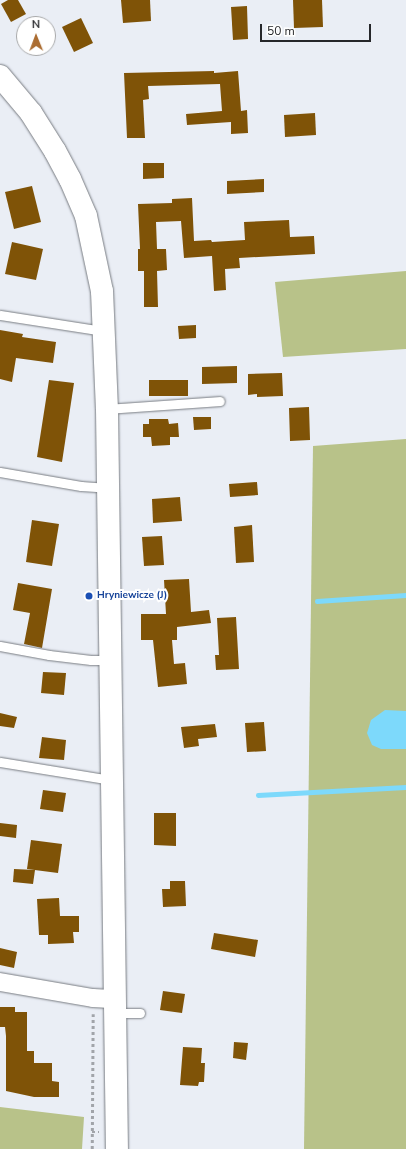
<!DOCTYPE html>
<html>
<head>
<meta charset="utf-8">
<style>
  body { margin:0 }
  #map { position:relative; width:406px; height:1149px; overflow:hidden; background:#eaeef5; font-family:"Nunito Sans",sans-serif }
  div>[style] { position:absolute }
  .green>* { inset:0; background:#b8c289 }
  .water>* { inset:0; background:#7dd9fb }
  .stream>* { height:4.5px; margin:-2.25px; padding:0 2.25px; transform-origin:2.25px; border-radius:2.25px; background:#7dd9fb }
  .building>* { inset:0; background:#7f5307 }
  .path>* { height:2.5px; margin-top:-1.25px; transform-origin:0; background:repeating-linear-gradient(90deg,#a1a4a9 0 3px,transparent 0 6px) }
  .roads { filter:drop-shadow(0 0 1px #787c82) drop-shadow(0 0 1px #787c82) }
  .service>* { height:9px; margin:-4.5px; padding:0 4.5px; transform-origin:4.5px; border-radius:4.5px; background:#fff }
  .minor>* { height:18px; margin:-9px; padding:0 9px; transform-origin:9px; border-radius:9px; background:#fff }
  .tertiary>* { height:22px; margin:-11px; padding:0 11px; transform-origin:11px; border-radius:11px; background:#fff }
  .dots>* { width:11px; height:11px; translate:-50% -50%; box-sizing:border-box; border:2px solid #fff; border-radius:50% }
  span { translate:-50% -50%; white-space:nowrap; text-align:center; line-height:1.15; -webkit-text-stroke:4px #fff; paint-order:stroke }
  .transit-label { font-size:10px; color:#164399; font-weight:700 }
  .left { translate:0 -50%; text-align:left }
  .north { position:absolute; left:16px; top:16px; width:40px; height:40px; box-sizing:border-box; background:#fff; border:1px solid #a8a9aa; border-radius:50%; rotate:359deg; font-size:11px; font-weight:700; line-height:16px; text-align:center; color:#26272a }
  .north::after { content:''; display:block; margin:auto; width:14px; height:18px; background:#ab6d32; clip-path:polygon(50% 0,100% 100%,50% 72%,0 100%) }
  .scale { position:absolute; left:260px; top:24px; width:111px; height:18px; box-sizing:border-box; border:2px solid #26272a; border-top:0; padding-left:5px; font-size:12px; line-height:14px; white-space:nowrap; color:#26272a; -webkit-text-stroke:3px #fff; paint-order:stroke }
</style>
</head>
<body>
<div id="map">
  <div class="green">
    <i style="clip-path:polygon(406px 271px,406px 349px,283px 357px,275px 282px)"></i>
    <i style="clip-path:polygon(406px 439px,406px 1149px,304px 1149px,313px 446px)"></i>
    <i style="clip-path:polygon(0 1107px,84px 1117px,82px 1149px,0 1149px)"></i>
  </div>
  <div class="water">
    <i style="clip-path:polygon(385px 710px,406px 711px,406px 749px,381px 749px,372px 745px,367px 733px,371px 720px)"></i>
  </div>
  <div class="stream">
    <i style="left:317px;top:601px;width:89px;rotate:-3.9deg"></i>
    <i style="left:258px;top:795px;width:148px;rotate:-3.1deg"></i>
  </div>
  <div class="building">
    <i style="clip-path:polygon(8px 0,18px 0,26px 14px,11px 22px,1px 4px)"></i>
    <i style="clip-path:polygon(121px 0,150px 0,151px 21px,123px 23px)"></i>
    <i style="clip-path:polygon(293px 0,322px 0,323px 27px,294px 28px)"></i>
    <i style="clip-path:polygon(247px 6px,248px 39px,233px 40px,231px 7px)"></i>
    <i style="clip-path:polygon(81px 18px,93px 43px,74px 52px,62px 27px)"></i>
    <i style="clip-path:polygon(214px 71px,214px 73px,238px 71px,241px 111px,247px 110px,248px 133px,231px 134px,231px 122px,187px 125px,186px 114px,222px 111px,220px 84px,148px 86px,149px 99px,143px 100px,145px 138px,127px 138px,124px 73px)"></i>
    <i style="clip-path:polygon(315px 113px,316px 135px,285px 137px,284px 115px)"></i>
    <i style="clip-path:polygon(143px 163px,164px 163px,164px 178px,143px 179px)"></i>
    <i style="clip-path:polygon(264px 179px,264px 192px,227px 194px,227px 181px)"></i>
    <i style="clip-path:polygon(32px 186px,41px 222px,14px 229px,5px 192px)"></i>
    <i style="clip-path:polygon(192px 198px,194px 241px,211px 240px,212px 242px,245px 240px,244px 222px,289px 220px,290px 237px,314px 236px,315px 254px,239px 258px,240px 268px,225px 269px,226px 290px,214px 291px,212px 256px,184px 258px,181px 221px,156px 222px,157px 249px,166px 249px,167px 270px,157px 271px,158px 307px,144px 307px,144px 271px,138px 271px,138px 249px,140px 249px,138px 204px,172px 203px,172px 199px)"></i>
    <i style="clip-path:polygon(12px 242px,43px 249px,36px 280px,5px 274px)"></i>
    <i style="clip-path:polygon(196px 325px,196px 338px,179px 339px,178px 326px)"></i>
    <i style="clip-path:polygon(0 330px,23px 334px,22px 337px,56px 342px,53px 363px,16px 358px,12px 382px,0 379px)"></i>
    <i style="clip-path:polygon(237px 366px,237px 383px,202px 384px,202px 367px)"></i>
    <i style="clip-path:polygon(282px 373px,283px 396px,257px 397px,257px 394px,248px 395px,248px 374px)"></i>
    <i style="clip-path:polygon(49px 380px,74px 383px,62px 462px,37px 457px)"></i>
    <i style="clip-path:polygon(149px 380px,188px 380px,188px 396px,149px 396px)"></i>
    <i style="clip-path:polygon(309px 407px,310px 440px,290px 441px,289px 408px)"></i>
    <i style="clip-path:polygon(193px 417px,211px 417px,211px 429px,194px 430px)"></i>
    <i style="clip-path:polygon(149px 419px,168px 419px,169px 424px,178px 423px,179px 437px,170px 437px,170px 445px,152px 446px,151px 437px,143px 437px,143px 424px,149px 424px)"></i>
    <i style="clip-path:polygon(257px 482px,258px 495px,230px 497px,229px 484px)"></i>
    <i style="clip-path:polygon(180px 497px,182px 521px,153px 523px,152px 499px)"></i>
    <i style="clip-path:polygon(32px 520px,59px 524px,52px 566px,26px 562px)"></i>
    <i style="clip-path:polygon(252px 525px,254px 562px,236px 563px,234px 527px)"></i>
    <i style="clip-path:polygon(162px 536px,164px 565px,144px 566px,142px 537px)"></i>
    <i style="clip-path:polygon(189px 579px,191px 612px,209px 610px,211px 623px,177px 627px,177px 640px,172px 640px,174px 664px,185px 663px,187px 684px,158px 687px,153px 640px,141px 640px,141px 614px,166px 614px,164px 580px)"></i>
    <i style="clip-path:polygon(18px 583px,52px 589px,42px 648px,24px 644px,30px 613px,13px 610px)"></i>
    <i style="clip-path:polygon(236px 617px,239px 669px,216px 670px,215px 655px,219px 655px,217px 618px)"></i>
    <i style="clip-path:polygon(43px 672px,66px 673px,64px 695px,41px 693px)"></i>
    <i style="clip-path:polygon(0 713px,17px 717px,14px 728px,0 726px)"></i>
    <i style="clip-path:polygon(264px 722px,266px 751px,247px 752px,245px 723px)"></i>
    <i style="clip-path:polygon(215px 724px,217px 737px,198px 739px,199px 746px,184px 748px,181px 727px)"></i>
    <i style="clip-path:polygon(42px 737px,66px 740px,64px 760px,39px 758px)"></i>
    <i style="clip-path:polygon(43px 790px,66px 793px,63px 812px,40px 809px)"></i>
    <i style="clip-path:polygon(154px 813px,176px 813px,176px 846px,154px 845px)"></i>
    <i style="clip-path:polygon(0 823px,17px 825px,16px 838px,0 836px)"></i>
    <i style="clip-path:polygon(31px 840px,62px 844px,58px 873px,27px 869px)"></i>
    <i style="clip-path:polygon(14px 869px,35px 870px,33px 884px,13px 882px)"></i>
    <i style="clip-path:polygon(170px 881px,185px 881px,186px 906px,163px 907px,162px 889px,170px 889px)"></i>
    <i style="clip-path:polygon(59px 898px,60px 916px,79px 916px,79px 932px,73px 932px,74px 943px,48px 944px,48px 935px,39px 935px,37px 899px)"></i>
    <i style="clip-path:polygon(214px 933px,258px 940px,255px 957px,211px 949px)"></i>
    <i style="clip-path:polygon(0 948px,17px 952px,14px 968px,0 965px)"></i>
    <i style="clip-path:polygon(163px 991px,185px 994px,182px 1013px,160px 1010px)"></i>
    <i style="clip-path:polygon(0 1007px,15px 1007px,15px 1012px,27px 1012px,27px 1051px,34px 1051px,34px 1063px,52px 1063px,52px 1081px,59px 1082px,59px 1097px,34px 1097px,6px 1091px,6px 1036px,5px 1027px,0 1027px)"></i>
    <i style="clip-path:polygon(234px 1042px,248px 1043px,246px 1060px,233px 1058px)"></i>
    <i style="clip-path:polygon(183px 1047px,202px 1048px,201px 1063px,205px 1063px,204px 1082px,199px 1082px,198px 1086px,180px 1085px)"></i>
  </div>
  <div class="path">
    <i style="left:92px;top:1132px;width:7px"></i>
    <i style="left:92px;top:1149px;width:135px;rotate:-89.6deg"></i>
  </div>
  <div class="roads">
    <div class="service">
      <i style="left:0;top:315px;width:104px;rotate:8.8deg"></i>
      <i style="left:107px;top:409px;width:113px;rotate:-4deg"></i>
      <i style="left:0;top:472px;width:82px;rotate:9.8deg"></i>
      <i style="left:81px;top:486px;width:27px;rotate:4deg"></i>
      <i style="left:0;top:646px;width:50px;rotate:10.4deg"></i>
      <i style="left:49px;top:655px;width:42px;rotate:6.8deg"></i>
      <i style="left:91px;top:660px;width:19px"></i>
      <i style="left:0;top:762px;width:112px;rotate:9.2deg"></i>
      <i style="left:115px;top:1013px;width:25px"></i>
    </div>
    <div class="minor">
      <i style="left:0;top:982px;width:94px;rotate:9.8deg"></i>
      <i style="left:93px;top:998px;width:22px;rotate:3deg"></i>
    </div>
    <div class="tertiary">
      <i style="left:0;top:76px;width:48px;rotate:50deg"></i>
      <i style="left:31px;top:113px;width:45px;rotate:57.7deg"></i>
      <i style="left:55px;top:151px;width:32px;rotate:62deg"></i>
      <i style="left:70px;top:179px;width:40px;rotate:66.6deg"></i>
      <i style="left:86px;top:216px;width:77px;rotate:78deg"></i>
      <i style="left:102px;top:291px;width:118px;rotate:87.6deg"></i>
      <i style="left:107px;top:409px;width:740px;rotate:89.23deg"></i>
    </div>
  </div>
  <div class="dots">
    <i style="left:89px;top:596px;background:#1a4fb4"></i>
  </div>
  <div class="transit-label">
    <span class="left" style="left:97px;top:596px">Hryniewicze (J)</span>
  </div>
  <div class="north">N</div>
  <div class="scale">50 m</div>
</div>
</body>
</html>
